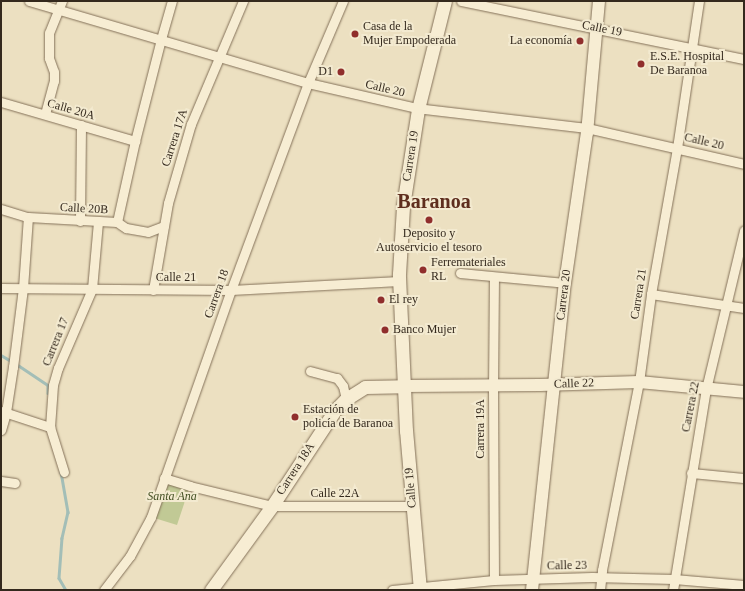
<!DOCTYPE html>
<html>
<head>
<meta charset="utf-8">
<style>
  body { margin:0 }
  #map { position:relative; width:745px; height:591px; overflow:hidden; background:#ece0c1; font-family:"Times New Roman",serif }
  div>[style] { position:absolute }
  .green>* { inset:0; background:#c1c995 }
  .stream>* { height:2.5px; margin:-1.25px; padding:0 1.25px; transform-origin:1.25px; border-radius:1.25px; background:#a3beb7 }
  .roads { filter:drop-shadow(0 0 1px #847159) drop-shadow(0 0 1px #847159) }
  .minor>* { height:9px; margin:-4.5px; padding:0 4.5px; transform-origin:4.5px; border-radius:4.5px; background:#f7edd3 }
  .tertiary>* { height:12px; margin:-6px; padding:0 6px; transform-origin:6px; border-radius:6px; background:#f7edd3 }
  .secondary>* { height:13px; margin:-6.5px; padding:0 6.5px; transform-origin:6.5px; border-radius:6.5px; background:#f7edd3 }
  .dots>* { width:11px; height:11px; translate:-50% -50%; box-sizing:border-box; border:2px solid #f3ead0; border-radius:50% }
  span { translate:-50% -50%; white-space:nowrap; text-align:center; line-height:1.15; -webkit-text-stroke:4px #f3ead0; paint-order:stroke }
  .poi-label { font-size:12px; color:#34291d }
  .left { translate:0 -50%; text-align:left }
  .right { translate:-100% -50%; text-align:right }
  .street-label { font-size:12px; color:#34291d }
  .park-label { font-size:12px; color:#445024; font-style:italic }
  .town-label { font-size:20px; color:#5f2e1e; font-weight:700 }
  .frame { position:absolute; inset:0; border:2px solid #34291d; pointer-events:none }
</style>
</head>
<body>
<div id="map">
  <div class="green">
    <i style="clip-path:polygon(164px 478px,190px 486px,177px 525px,151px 517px)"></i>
  </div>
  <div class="stream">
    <i style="left:1px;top:355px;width:12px;rotate:31deg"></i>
    <i style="left:15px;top:363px;width:40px;rotate:34deg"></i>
    <i style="left:48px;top:385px;width:8px;rotate:90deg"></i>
    <i style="left:61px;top:472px;width:41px;rotate:80.1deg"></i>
    <i style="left:68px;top:512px;width:27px;rotate:103deg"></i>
    <i style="left:62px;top:538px;width:40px;rotate:94.3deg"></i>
    <i style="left:59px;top:578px;width:14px;rotate:60deg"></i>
  </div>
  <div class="roads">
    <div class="minor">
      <i style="left:29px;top:1px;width:291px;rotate:16.4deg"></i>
      <i style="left:308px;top:83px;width:111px;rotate:13deg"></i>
      <i style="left:416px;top:108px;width:172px;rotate:6.7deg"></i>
      <i style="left:587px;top:128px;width:161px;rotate:12.9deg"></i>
      <i style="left:461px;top:1px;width:289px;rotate:11.6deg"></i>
      <i style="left:1px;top:102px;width:140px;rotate:16.2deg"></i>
      <i style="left:45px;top:114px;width:34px;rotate:-75deg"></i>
      <i style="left:54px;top:81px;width:9px;rotate:-90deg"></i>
      <i style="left:54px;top:72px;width:15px;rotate:-110deg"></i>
      <i style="left:49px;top:58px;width:25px;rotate:-90deg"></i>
      <i style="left:49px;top:33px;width:35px;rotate:-68deg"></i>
      <i style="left:1px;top:209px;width:28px;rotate:17deg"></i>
      <i style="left:28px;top:217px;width:89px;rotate:3.2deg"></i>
      <i style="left:117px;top:222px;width:11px;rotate:34deg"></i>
      <i style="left:126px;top:228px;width:22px;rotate:10deg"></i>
      <i style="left:148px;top:232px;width:17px;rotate:-21deg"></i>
      <i style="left:80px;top:221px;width:96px;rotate:-89.4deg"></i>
      <i style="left:117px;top:222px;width:83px;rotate:-77.5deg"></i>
      <i style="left:135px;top:141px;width:105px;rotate:-75.7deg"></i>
      <i style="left:161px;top:39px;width:40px;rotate:-74deg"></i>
      <i style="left:460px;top:273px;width:105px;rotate:5.4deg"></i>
      <i style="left:1px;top:288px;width:230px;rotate:0.5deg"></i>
      <i style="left:231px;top:290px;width:168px;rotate:-3.1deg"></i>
      <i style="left:153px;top:290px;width:88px;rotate:-80.2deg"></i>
      <i style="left:168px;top:203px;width:82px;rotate:-73.8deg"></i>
      <i style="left:191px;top:124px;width:134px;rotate:-67.1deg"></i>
      <i style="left:651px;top:294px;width:94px;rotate:8.6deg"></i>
      <i style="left:310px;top:371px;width:28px;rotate:15deg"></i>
      <i style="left:337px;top:378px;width:10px;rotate:53deg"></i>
      <i style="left:343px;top:386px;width:13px;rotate:77deg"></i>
      <i style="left:1px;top:411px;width:52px;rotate:18.1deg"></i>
      <i style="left:1px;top:430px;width:19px;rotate:-74deg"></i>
      <i style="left:6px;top:412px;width:46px;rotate:-81.2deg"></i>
      <i style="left:13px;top:367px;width:80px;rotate:-82.8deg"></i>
      <i style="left:23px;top:288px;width:71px;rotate:-86deg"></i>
      <i style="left:64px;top:472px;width:47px;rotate:-107.3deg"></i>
      <i style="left:50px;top:427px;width:42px;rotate:-85.9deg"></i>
      <i style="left:53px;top:385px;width:18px;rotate:-74deg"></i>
      <i style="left:58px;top:368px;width:86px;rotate:-66.7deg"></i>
      <i style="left:92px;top:289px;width:67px;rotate:-84.9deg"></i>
      <i style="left:691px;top:473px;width:53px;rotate:5.4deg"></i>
      <i style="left:164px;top:478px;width:27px;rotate:17deg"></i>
      <i style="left:190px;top:486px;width:84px;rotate:13.7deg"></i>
      <i style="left:272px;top:506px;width:141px"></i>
      <i style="left:1px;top:481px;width:14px;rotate:8deg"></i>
      <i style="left:494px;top:580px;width:190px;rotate:-90.3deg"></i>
      <i style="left:493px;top:390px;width:113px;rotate:-89.5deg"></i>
      <i style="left:104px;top:590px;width:43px;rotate:-52.6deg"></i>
      <i style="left:130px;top:556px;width:44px;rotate:-61.7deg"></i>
      <i style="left:151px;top:517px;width:241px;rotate:-70.6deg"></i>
      <i style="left:231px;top:290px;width:221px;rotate:-69.6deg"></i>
      <i style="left:308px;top:83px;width:89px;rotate:-66.9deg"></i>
      <i style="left:392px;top:590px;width:102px;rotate:-5.6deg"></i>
      <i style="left:494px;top:580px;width:98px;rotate:-1.8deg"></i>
      <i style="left:592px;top:577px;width:82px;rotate:1.4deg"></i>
      <i style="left:674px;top:579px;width:70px;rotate:4.9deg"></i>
      <i style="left:600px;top:590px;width:20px;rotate:-84deg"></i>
      <i style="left:602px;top:570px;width:192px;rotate:-78.9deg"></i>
      <i style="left:639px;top:382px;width:89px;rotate:-82.2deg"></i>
      <i style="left:651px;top:294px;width:148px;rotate:-79.9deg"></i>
      <i style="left:677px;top:148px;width:149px;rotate:-81.5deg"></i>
      <i style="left:673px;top:590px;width:204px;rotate:-80.7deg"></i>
      <i style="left:706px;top:389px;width:163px;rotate:-76.5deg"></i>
    </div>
    <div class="tertiary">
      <i style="left:404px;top:386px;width:136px;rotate:-0.4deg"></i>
      <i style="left:540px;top:385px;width:99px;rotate:-1.7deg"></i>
      <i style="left:639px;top:382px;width:105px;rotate:5.4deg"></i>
      <i style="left:532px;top:590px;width:309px;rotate:-83.9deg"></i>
      <i style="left:565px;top:283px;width:152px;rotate:-81.7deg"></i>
      <i style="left:587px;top:133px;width:133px;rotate:-84.8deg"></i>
    </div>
    <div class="secondary">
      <i style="left:211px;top:590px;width:104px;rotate:-54deg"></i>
      <i style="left:272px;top:506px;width:115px;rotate:-56.7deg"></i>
      <i style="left:335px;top:410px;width:16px;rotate:-45deg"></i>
      <i style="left:346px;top:399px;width:22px;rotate:-32deg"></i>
      <i style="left:365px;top:387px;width:39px;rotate:-1deg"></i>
      <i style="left:420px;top:590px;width:160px;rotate:-95deg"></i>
      <i style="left:406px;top:431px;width:157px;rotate:-92.6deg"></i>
      <i style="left:399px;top:274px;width:68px;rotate:-86.6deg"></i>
      <i style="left:403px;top:206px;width:98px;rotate:-81.2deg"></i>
      <i style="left:418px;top:109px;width:111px;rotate:-76deg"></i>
    </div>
  </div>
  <div class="dots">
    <i style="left:355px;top:34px;background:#902e2c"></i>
    <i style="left:580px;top:41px;background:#902e2c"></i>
    <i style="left:641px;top:64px;background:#902e2c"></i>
    <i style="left:341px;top:72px;background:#902e2c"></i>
    <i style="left:429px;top:220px;background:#902e2c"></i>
    <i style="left:423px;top:270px;background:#902e2c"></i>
    <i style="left:381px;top:300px;background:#902e2c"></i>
    <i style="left:385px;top:330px;background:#902e2c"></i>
    <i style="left:295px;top:417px;background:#902e2c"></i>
  </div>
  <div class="poi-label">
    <span class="left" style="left:363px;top:34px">Casa de la<br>Mujer Empoderada</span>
    <span class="right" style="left:572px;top:41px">La economía</span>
    <span class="left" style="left:650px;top:64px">E.S.E. Hospital<br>De Baranoa</span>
    <span class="right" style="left:333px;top:72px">D1</span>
    <span style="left:429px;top:241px">Deposito y<br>Autoservicio el tesoro</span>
    <span class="left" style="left:431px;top:270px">Ferremateriales<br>RL</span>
    <span class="left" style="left:389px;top:300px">El rey</span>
    <span class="left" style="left:393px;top:330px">Banco Mujer</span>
    <span class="left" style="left:303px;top:417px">Estación de<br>policía de Baranoa</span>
  </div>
  <div class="street-label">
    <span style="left:602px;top:29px;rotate:11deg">Calle 19</span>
    <span style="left:385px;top:89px;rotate:13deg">Calle 20</span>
    <span style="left:71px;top:110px;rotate:16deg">Calle 20A</span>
    <span style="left:175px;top:138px;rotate:-72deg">Carrera 17A</span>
    <span style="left:704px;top:142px;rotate:13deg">Calle 20</span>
    <span style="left:411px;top:156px;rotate:-81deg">Carrera 19</span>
    <span style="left:84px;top:209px;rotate:3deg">Calle 20B</span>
    <span style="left:176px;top:278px">Calle 21</span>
    <span style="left:217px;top:294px;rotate:-70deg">Carrera 18</span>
    <span style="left:639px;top:294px;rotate:-81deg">Carrera 21</span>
    <span style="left:564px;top:295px;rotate:-83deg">Carrera 20</span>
    <span style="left:56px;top:342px;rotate:-68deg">Carrera 17</span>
    <span style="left:574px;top:384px;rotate:-2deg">Calle 22</span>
    <span style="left:691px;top:407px;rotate:-79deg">Carrera 22</span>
    <span style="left:481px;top:429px;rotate:-90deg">Carrera 19A</span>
    <span style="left:296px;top:469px;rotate:-57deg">Carrera 18A</span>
    <span style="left:411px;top:488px;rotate:-95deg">Calle 19</span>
    <span style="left:335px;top:494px">Calle 22A</span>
    <span style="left:567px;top:566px;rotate:-1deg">Calle 23</span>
  </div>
  <div class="park-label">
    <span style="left:172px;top:497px">Santa Ana</span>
  </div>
  <div class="town-label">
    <span style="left:434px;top:201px">Baranoa</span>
  </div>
  <div class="frame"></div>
</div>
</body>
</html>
